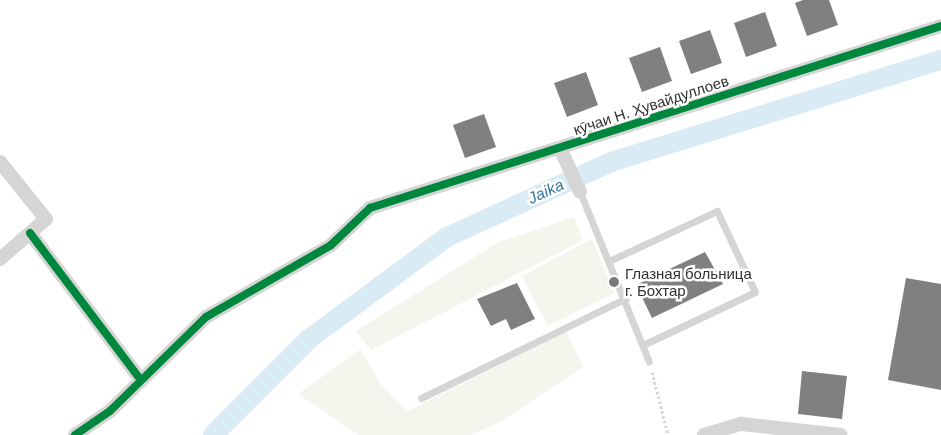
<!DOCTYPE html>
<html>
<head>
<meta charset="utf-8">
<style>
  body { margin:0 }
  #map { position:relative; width:941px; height:435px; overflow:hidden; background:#fff; font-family:Helvetica,sans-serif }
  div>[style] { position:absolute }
  .green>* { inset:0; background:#f2f6ed }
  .canal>* { height:20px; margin:-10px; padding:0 10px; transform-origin:10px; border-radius:10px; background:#d9ebf4 }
  .building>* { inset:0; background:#808080 }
  .path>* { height:3px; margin-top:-1.5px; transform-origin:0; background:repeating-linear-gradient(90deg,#d5d5d5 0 2.5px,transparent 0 5px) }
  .lane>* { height:7px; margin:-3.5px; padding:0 3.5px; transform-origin:3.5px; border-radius:3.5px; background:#d5d5d5 }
  .street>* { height:14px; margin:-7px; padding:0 7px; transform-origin:7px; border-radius:7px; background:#d5d5d5 }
  .cycleway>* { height:8px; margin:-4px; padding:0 4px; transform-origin:4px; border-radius:4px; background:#00873e }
  .dots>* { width:14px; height:14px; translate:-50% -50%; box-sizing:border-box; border:2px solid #fff; border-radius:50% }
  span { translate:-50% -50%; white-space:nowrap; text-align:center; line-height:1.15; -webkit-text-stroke:5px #fff; paint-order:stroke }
  .street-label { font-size:15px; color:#313131 }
  .poi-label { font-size:15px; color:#313131 }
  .left { translate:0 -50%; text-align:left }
  .water-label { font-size:16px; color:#37779b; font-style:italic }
</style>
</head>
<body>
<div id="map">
  <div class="green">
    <i style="clip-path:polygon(574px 217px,583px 240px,371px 350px,356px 331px,497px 243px)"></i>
    <i style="clip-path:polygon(592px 239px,614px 293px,548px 326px,522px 276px)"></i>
    <i style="clip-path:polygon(566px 331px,583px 367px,500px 422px,470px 435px,359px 435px,298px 394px,361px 349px,380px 384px,408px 411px)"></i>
  </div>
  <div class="canal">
    <i style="left:213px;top:435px;width:136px;rotate:-45deg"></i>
    <i style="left:309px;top:339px;width:172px;rotate:-36.5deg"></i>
    <i style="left:447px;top:237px;width:180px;rotate:-24.6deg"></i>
    <i style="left:611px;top:162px;width:345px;rotate:-17.2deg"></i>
  </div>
  <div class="building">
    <i style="clip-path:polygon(803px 0,829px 0,838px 25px,807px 36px,795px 3px)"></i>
    <i style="clip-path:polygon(765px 12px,777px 46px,746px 57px,734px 23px)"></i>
    <i style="clip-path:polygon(710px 30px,722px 63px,691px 74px,679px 41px)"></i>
    <i style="clip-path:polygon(660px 47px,672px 81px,642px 92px,629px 58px)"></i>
    <i style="clip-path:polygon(586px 72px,598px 105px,567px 117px,554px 83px)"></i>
    <i style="clip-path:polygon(484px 114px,496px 147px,465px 158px,453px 125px)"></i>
    <i style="clip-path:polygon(705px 252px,723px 284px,652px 318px,636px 285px)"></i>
    <i style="clip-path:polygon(906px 278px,941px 284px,941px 390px,888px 380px)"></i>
    <i style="clip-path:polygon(517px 283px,535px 319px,511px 330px,506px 319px,491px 326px,477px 299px)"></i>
    <i style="clip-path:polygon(802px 371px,847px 376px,842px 419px,798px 414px)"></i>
  </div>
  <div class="path">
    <i style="left:652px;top:372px;width:65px;rotate:75.7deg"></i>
  </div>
  <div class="lane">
    <i style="left:580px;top:192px;width:183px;rotate:67.9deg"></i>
    <i style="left:611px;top:260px;width:117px;rotate:-24.8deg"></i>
    <i style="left:717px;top:211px;width:89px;rotate:64.9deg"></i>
    <i style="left:755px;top:292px;width:124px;rotate:154.7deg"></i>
    <i style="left:421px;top:398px;width:228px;rotate:-26deg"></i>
  </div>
  <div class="street">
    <i style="left:560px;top:148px;width:48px;rotate:65.6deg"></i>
    <i style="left:0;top:162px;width:73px;rotate:51.1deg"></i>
    <i style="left:46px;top:219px;width:61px;rotate:139deg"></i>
    <i style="left:30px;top:233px;width:183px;rotate:53deg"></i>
    <i style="left:75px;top:435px;width:42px;rotate:-34.4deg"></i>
    <i style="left:110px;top:411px;width:134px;rotate:-44.4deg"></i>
    <i style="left:206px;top:317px;width:144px;rotate:-29.9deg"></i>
    <i style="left:331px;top:245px;width:54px;rotate:-43.5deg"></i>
    <i style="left:370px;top:208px;width:599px;rotate:-17.68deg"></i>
    <i style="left:704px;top:435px;width:39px;rotate:-17deg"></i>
    <i style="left:741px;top:424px;width:100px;rotate:6.3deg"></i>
  </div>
  <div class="cycleway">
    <i style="left:30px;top:233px;width:183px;rotate:53deg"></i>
    <i style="left:75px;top:435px;width:42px;rotate:-34.4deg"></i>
    <i style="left:110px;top:411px;width:134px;rotate:-44.4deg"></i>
    <i style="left:206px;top:317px;width:144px;rotate:-29.9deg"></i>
    <i style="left:331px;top:245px;width:54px;rotate:-43.5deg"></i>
    <i style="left:370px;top:208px;width:599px;rotate:-17.68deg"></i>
  </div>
  <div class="dots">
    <i style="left:614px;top:282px;background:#797979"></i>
  </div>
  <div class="street-label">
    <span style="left:651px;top:105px;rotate:-18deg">кӯчаи Н. Ҳувайдуллоев</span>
  </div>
  <div class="poi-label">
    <span class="left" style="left:625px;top:282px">Глазная больница<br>г. Бохтар</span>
  </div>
  <div class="water-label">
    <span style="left:546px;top:192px;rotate:-25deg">Jaika</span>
  </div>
</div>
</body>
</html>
